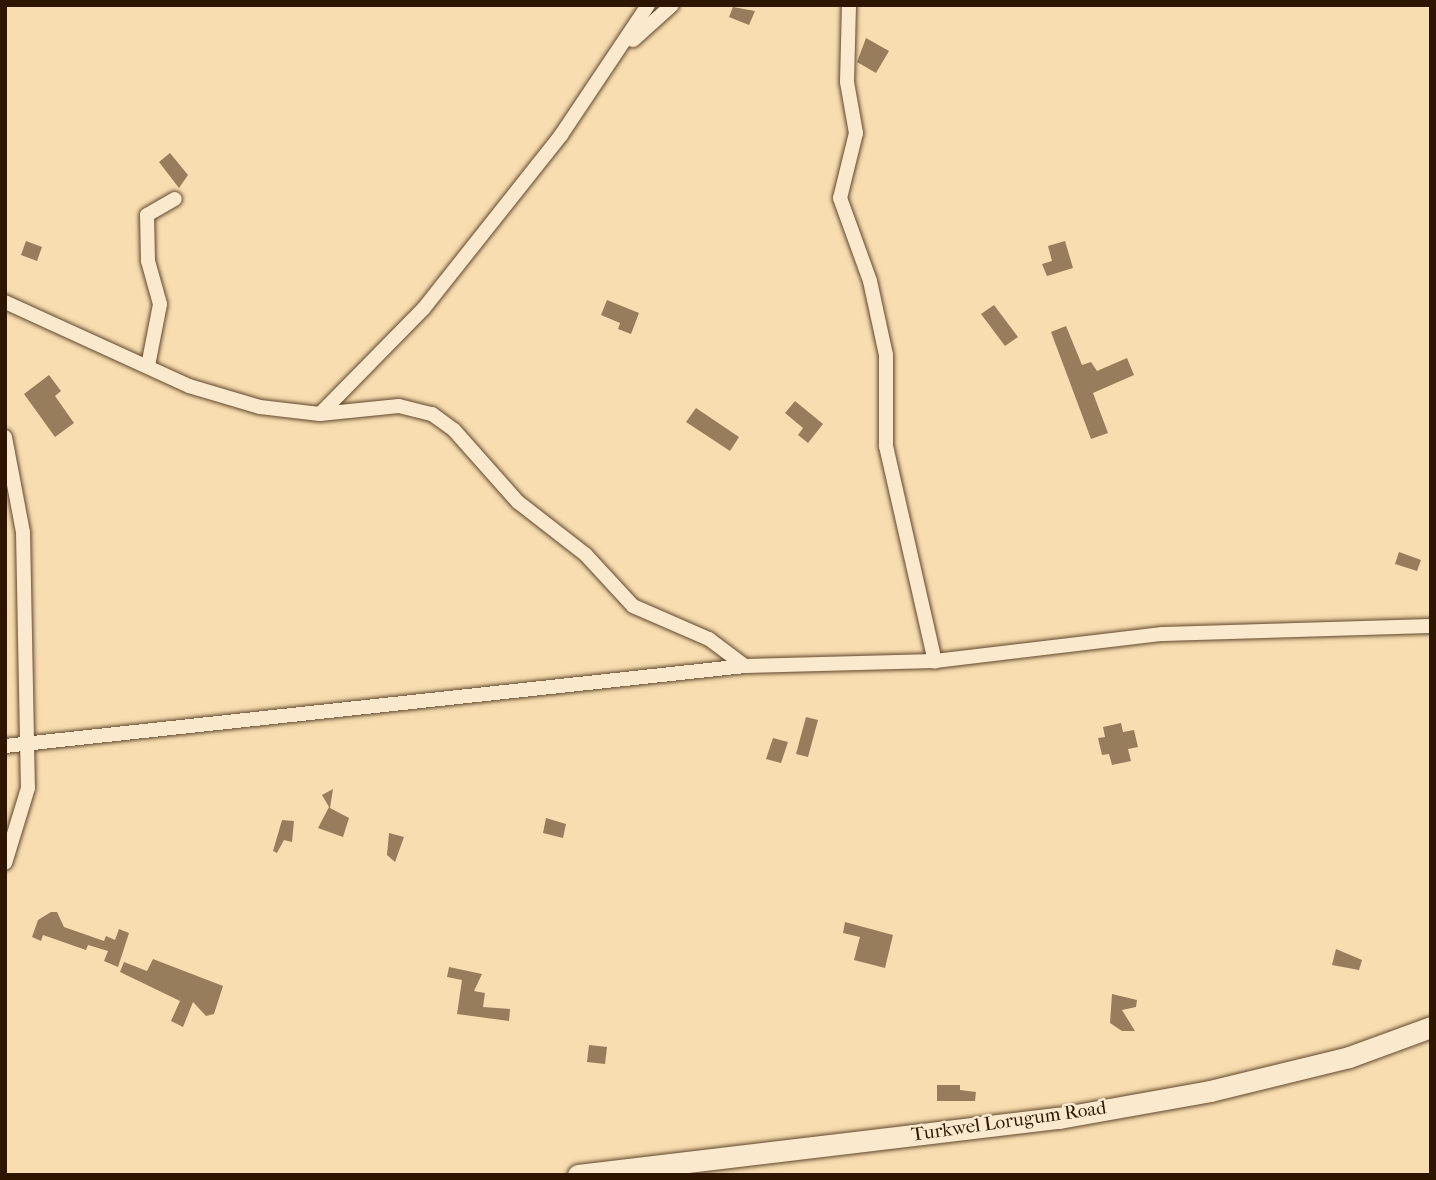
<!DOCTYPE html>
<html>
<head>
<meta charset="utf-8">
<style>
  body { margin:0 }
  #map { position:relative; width:1436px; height:1180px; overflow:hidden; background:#f7ddb0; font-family:"IM FELL French Canon",serif }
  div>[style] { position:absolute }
  .building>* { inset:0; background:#977d5c }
  .roads { filter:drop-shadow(0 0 2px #60472c) drop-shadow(0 0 2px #60472c) }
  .minor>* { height:14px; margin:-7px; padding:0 7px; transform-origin:7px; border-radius:7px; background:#fae9cc }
  .secondary>* { height:21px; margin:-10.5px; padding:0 10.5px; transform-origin:10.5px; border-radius:10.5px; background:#fae9cc }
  span { translate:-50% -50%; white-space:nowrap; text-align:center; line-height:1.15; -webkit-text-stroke:5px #fae9cc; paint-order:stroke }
  .street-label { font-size:19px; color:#2e1500 }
  .frame { position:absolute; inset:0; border:7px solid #2e1500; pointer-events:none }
</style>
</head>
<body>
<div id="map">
  <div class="building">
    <i style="clip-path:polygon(733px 7px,755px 11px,749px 25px,729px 17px)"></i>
    <i style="clip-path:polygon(866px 38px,889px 51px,876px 73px,857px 62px)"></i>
    <i style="clip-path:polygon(170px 153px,188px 175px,179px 188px,159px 162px)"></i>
    <i style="clip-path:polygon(26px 241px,42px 247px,37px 261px,21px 255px)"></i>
    <i style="clip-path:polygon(1065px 241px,1073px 268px,1047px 276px,1042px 264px,1052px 261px,1048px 246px)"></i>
    <i style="clip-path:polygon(607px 300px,639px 313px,631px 334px,618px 329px,620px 323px,601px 315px)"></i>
    <i style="clip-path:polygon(994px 305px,1018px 337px,1005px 346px,981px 314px)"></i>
    <i style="clip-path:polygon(1066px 326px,1082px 365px,1091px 362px,1097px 371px,1127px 358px,1134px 375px,1093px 393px,1108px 433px,1091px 439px,1051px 332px)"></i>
    <i style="clip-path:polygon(49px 375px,61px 391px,55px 396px,74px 423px,55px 437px,24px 394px)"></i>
    <i style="clip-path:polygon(795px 401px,823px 424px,808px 443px,798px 435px,803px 428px,785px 413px)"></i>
    <i style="clip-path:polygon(696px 408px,739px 437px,730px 451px,686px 422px)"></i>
    <i style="clip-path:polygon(1399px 552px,1421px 560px,1417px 571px,1395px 564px)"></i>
    <i style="clip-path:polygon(806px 717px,818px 720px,808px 757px,796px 754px)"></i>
    <i style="clip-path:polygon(1121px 723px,1123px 732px,1134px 730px,1138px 747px,1128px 749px,1131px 761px,1112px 765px,1109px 754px,1102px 755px,1098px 738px,1105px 737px,1103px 727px)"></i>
    <i style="clip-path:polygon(773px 738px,788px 742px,781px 763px,766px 759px)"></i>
    <i style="clip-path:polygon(333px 789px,330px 808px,349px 818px,343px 837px,318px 828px,329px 807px,322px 795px)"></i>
    <i style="clip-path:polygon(546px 818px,566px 824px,563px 838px,543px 833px)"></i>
    <i style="clip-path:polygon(282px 820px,294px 821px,292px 842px,284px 840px,277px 853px,273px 851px)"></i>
    <i style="clip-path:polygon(389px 833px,404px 837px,395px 862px,387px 855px)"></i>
    <i style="clip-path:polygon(51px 912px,57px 912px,64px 927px,104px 941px,106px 936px,115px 940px,119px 929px,129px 933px,118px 967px,104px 961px,108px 951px,88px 945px,86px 950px,43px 935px,41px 941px,32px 937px,38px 920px)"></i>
    <i style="clip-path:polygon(845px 922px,893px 935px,885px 968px,854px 960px,860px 937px,843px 933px)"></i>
    <i style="clip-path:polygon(1336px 949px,1362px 960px,1359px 970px,1332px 965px)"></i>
    <i style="clip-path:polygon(153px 959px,223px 986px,214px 1014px,206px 1016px,193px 1002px,183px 1027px,171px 1021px,180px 1001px,120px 972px,124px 962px,147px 971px)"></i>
    <i style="clip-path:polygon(449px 967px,482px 974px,474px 991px,485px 993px,483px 1007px,510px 1009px,509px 1021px,457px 1014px,462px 980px,447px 977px)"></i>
    <i style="clip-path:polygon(1112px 994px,1137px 1000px,1136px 1007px,1122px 1010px,1135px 1031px,1122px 1031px,1110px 1023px)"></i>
    <i style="clip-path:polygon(589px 1045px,607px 1047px,605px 1064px,587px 1062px)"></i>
    <i style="clip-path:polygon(937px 1085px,960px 1085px,960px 1090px,976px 1092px,975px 1101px,937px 1101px)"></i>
  </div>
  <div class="roads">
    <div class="minor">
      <i style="left:849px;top:5px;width:77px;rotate:91.5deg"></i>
      <i style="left:847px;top:82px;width:52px;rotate:80deg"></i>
      <i style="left:856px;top:133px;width:67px;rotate:103.8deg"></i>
      <i style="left:840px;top:198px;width:88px;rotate:70.1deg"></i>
      <i style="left:870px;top:281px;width:76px;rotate:77.8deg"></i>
      <i style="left:886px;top:355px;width:91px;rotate:90deg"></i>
      <i style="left:886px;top:446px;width:221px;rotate:77.2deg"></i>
      <i style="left:633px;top:40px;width:52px;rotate:-41.9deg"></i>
      <i style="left:5px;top:302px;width:202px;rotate:24.5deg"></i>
      <i style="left:189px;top:386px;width:74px;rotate:16.5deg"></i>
      <i style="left:260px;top:407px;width:60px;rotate:6.7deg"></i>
      <i style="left:320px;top:414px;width:79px;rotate:-5.8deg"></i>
      <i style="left:399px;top:406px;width:34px;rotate:14deg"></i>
      <i style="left:432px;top:414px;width:27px;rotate:36deg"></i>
      <i style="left:454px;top:430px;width:96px;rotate:48.4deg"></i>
      <i style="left:518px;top:502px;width:86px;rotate:37.9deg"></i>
      <i style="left:586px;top:555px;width:69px;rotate:47.3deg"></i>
      <i style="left:633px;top:606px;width:83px;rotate:23.5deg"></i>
      <i style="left:709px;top:639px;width:45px;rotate:36.9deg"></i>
      <i style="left:148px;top:366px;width:63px;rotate:-79deg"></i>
      <i style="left:160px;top:304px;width:45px;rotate:-105.6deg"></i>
      <i style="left:148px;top:261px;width:46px;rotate:-91.2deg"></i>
      <i style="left:147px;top:215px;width:32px;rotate:-30deg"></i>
      <i style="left:320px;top:414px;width:148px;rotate:-45.5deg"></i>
      <i style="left:424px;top:308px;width:221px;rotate:-51.6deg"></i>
      <i style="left:561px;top:135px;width:156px;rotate:-56.2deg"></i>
      <i style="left:5px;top:437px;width:97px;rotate:79.3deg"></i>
      <i style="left:23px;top:532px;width:256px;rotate:88.9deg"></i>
      <i style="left:28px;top:788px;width:78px;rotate:107deg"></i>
      <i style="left:5px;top:746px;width:744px;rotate:-6.17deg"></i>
      <i style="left:745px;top:666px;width:190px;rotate:-1.5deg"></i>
      <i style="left:935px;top:661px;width:229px;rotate:-6.8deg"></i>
      <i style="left:1162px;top:634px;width:269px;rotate:-1.7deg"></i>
    </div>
    <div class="secondary">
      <i style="left:578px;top:1175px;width:484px;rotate:-6.8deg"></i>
      <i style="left:1059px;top:1118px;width:153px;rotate:-10.1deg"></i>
      <i style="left:1210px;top:1091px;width:143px;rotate:-13.7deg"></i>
      <i style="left:1349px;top:1057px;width:87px;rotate:-20.1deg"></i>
    </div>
  </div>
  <div class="street-label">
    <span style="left:1009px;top:1122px;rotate:-8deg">Turkwel Lorugum Road</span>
  </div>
  <div class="frame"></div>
</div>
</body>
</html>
